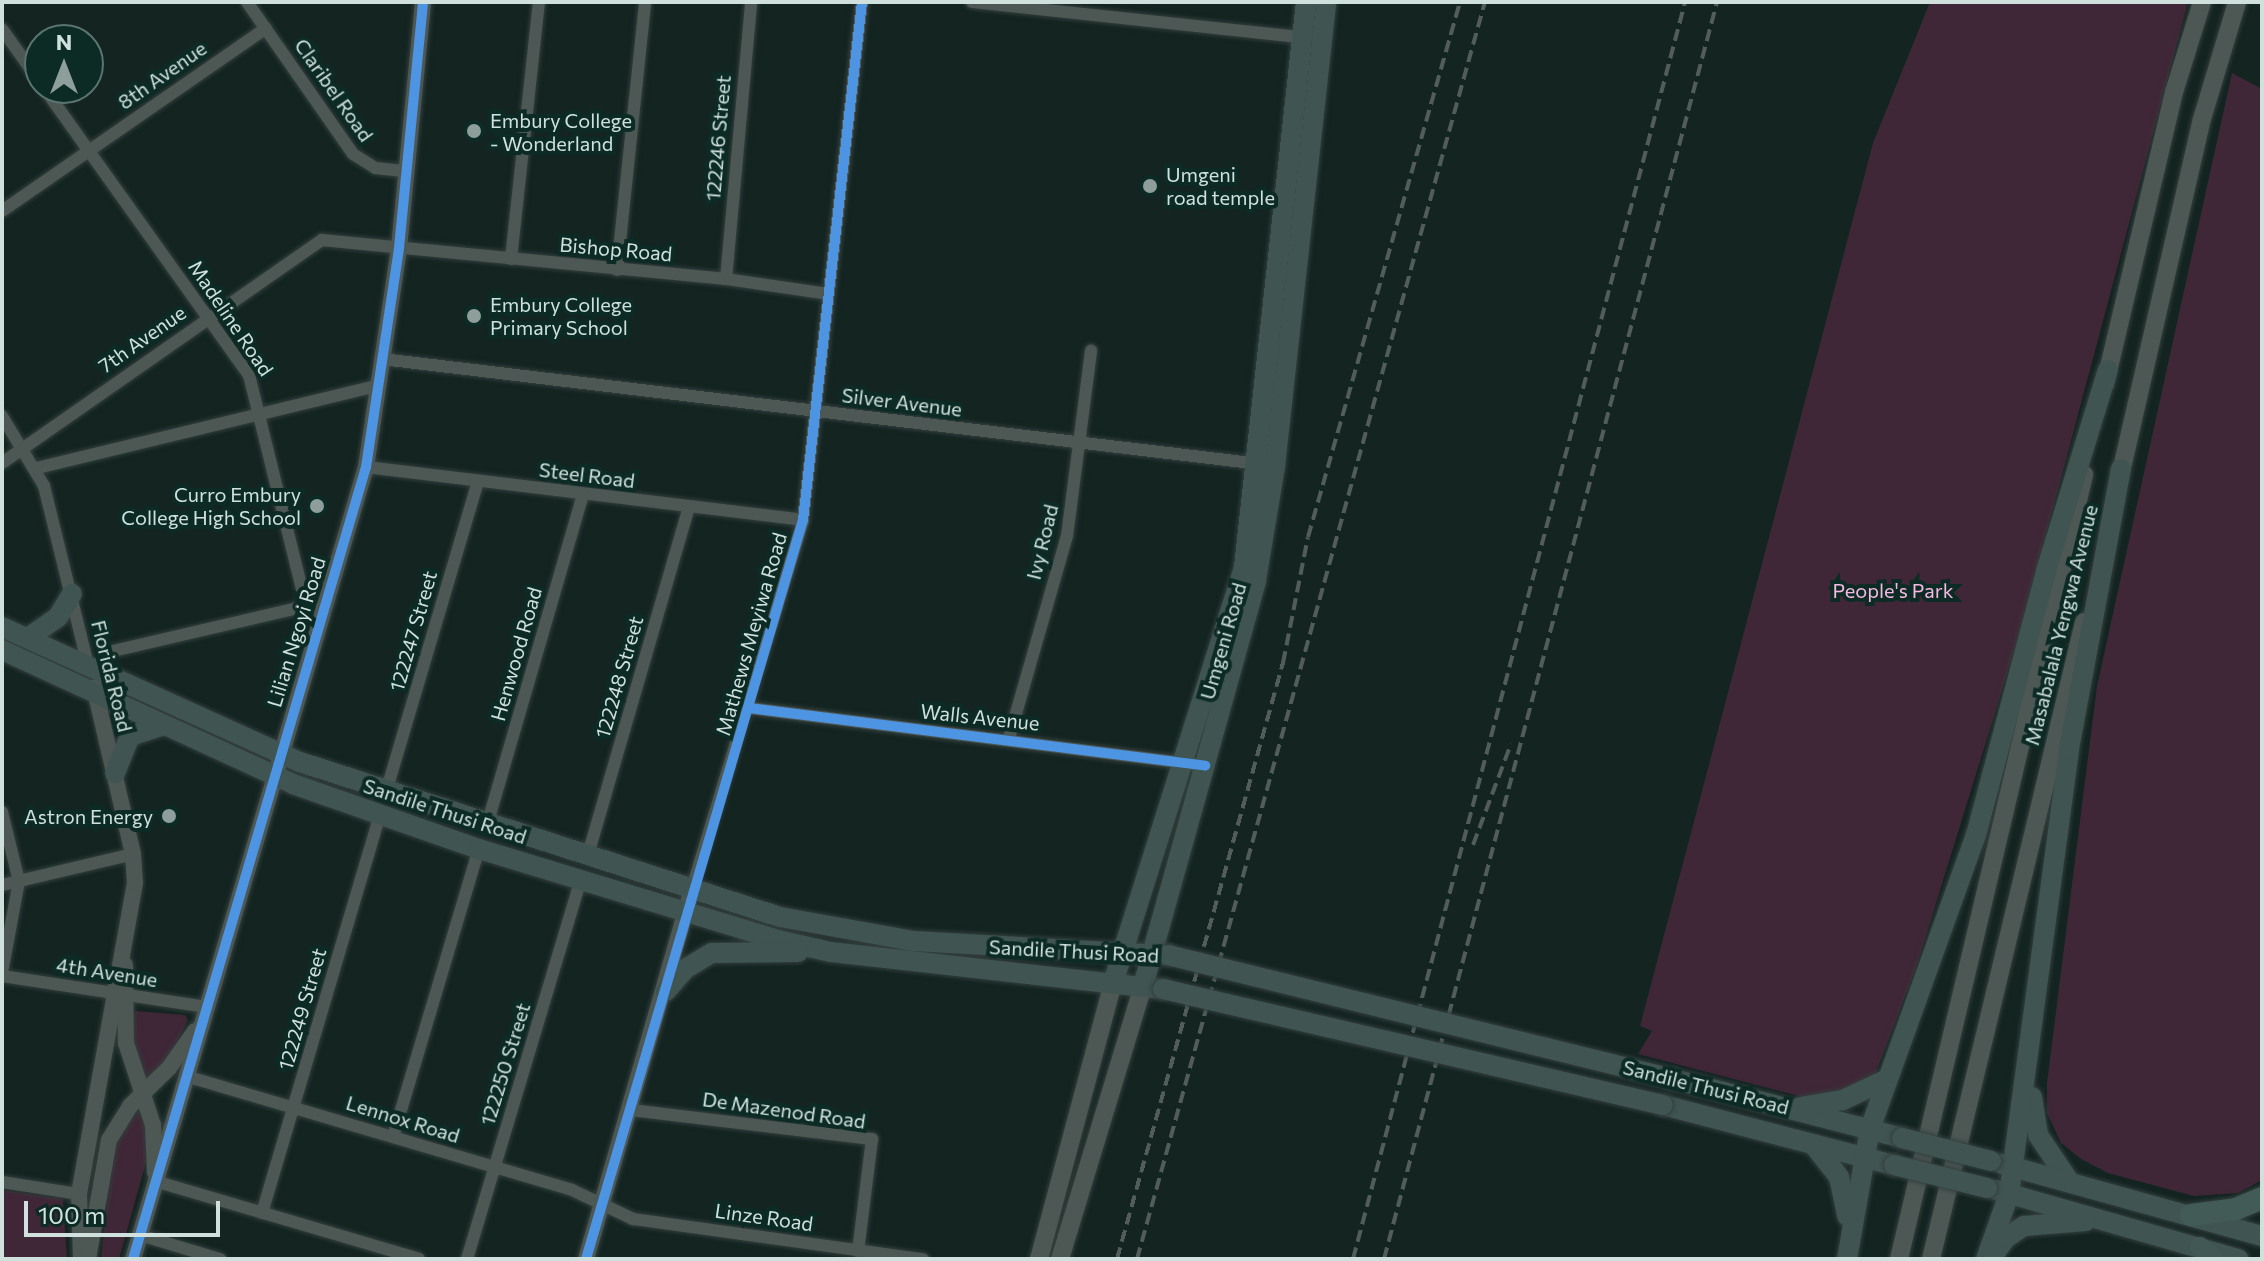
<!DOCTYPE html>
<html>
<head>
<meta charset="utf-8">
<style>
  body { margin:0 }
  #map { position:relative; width:2264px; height:1261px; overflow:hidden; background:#132421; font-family:Commissioner,sans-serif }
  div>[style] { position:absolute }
  .green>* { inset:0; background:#402738 }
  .roads { filter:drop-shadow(0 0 2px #333f3d) drop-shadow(0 0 2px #333f3d) }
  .minor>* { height:12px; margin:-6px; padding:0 6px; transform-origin:6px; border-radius:6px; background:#4d5855 }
  .tertiary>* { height:16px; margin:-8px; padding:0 8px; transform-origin:8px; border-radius:8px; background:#4d5855 }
  .secondary>* { height:18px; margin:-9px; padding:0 9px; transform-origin:9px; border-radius:9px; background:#4d5855 }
  .primary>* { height:20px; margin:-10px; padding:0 10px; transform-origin:10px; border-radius:10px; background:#405451 }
  .trunk>* { height:20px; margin:-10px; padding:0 10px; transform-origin:10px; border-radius:10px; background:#415854 }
  .motorway>* { height:22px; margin:-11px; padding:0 11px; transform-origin:11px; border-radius:11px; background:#425b57 }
  .rail>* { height:4px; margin-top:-2px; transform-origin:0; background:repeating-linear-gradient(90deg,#525d5b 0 12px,transparent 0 18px) }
  .bridges { filter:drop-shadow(0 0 2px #333f3d) drop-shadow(0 0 2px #333f3d) }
  .primary-bridge>* { height:20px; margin:-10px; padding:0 10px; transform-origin:10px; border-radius:10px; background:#405451 }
  .cycleway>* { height:10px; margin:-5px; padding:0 5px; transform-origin:5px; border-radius:5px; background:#4d94e3 }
  .dots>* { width:22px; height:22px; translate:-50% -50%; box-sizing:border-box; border:4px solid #0c2b25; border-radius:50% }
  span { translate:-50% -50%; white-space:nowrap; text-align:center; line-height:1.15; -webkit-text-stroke:8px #0c2b25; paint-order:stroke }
  .street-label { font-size:20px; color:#d0e1dd }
  .poi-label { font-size:20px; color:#d0e1dd }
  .left { translate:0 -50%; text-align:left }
  .right { translate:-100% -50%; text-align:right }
  .park-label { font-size:20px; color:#f7b8e1 }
  .frame { position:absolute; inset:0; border:4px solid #d0e1dd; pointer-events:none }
  .north { position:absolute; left:24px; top:24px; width:80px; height:80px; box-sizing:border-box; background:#0c2b25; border:2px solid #5a746f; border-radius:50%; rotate:0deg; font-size:22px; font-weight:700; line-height:32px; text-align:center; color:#d0e1dd }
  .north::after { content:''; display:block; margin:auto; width:28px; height:36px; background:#8e9f9b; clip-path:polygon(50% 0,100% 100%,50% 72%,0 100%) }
  .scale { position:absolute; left:24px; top:1201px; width:196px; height:36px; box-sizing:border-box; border:4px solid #d0e1dd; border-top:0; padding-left:10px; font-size:24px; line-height:28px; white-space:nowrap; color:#d0e1dd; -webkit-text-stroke:6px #0c2b25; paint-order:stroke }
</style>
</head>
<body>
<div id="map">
  <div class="green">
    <i style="clip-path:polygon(1930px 2px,2188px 2px,2020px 632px,1915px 971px,1874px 1077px,1844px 1093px,1811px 1099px,1638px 1054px,1652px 1031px,1640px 1026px,1873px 143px)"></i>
    <i style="clip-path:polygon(2232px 73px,2262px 89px,2262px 1180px,2238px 1193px,2194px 1196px,2108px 1173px,2081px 1159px,2061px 1143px,2047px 1113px,2047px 1083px,2097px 686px)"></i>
    <i style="clip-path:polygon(135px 1011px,185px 1015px,188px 1020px,170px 1056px,147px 1083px,132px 1041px)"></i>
    <i style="clip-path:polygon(140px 1109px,146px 1126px,146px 1162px,119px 1259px,101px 1259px,112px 1154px,121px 1131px)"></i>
    <i style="clip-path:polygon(2px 1190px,63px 1199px,67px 1259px,2px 1259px)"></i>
  </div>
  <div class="roads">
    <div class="minor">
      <i style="left:247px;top:2px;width:185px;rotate:55.1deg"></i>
      <i style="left:353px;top:154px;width:26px;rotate:32deg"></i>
      <i style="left:375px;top:168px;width:31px;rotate:6deg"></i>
      <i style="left:972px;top:2px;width:337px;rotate:6.1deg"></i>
      <i style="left:2px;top:29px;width:65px;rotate:54.4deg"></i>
      <i style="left:44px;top:88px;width:353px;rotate:54.5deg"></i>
      <i style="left:249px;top:375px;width:238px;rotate:76.1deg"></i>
      <i style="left:2px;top:211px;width:321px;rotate:-34.7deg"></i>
      <i style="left:511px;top:259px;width:259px;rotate:-83.8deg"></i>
      <i style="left:617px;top:270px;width:269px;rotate:-84deg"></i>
      <i style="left:726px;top:279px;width:278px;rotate:-84.8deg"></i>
      <i style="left:382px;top:359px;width:884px;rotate:6.82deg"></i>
      <i style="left:2px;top:416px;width:82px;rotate:59deg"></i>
      <i style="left:44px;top:486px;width:184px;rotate:76.2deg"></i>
      <i style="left:2px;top:463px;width:390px;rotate:-34.9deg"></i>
      <i style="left:322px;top:240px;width:406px;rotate:5.5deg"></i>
      <i style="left:726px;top:279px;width:104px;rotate:8.3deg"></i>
      <i style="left:366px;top:467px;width:440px;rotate:6.9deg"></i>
      <i style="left:37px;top:468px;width:352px;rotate:-13.6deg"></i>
      <i style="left:113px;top:651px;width:198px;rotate:-13.1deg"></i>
      <i style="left:306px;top:606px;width:16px;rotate:15deg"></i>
      <i style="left:749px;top:708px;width:460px;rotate:7.2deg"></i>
      <i style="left:1009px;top:738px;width:210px;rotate:-74deg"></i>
      <i style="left:1067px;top:536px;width:187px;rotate:-82.6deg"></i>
      <i style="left:386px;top:792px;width:323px;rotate:-73.5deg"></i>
      <i style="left:2px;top:812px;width:71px;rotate:76.2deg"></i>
      <i style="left:19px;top:881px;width:94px;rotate:100.5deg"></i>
      <i style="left:487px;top:825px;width:345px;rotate:-73.8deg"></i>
      <i style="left:587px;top:858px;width:366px;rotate:-73.8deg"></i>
      <i style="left:2px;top:885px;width:135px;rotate:-13.3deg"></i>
      <i style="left:691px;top:892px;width:388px;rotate:-73.2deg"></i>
      <i style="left:803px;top:520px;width:521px;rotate:-83.5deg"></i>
      <i style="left:2px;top:976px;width:207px;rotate:8.6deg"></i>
      <i style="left:189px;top:1077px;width:399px;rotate:16.4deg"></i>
      <i style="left:572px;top:1190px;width:68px;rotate:25.4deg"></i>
      <i style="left:633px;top:1219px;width:293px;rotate:7.9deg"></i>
      <i style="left:631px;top:1110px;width:243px;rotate:6.9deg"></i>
      <i style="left:872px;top:1139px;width:113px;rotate:97.1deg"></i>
      <i style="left:393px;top:1137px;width:301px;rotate:-73.4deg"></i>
      <i style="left:2px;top:1182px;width:78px;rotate:8.9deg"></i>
      <i style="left:158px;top:1182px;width:272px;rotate:16.4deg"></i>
      <i style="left:262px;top:1213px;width:415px;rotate:-73.5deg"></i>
      <i style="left:140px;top:1235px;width:84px;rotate:16.7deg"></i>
      <i style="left:467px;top:1259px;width:396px;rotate:-73.3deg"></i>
    </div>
    <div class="tertiary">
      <i style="left:125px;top:965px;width:78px;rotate:89.3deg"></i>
      <i style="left:126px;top:1043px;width:86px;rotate:71.8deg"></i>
      <i style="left:153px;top:1125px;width:48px;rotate:87.6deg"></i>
      <i style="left:81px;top:1259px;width:65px;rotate:-91.8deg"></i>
      <i style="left:79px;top:1194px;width:316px;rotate:-79.8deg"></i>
      <i style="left:135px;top:883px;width:29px;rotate:-94deg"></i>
      <i style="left:133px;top:854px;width:171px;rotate:-103.1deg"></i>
      <i style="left:88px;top:1259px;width:121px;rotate:-80deg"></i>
      <i style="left:109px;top:1140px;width:40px;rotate:-58deg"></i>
      <i style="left:130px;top:1106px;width:54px;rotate:-44.3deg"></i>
      <i style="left:169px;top:1068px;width:45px;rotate:-54.9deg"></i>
      <i style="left:133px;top:1259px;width:826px;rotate:-73.61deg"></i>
      <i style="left:366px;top:467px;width:221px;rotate:-81.4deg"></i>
      <i style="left:399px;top:248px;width:247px;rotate:-84.4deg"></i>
      <i style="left:586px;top:1259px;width:382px;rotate:-74deg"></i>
    </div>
    <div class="secondary">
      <i style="left:2105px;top:384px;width:300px;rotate:-76.7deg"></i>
      <i style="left:2174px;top:92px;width:94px;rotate:-72.7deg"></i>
      <i style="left:2119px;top:481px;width:371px;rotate:-77.1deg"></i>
      <i style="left:2202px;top:119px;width:122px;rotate:-73.3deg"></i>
      <i style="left:1039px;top:1259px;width:286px;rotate:-75deg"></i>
      <i style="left:1060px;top:1259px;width:285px;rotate:-73.1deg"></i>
      <i style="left:1899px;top:1259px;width:806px;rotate:-76.72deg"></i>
      <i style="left:1931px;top:1259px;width:655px;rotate:-76.49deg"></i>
    </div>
    <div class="primary">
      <i style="left:2px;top:627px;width:327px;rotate:24.4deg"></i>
      <i style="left:300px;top:762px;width:504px;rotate:17.9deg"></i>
      <i style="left:780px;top:917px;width:136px;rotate:10.2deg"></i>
      <i style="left:914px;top:941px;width:254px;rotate:3.2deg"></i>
      <i style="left:28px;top:638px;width:37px;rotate:-35deg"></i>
      <i style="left:58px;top:617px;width:27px;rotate:-59deg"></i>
      <i style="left:2px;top:650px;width:320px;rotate:24.7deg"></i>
      <i style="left:293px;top:784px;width:197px;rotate:19.3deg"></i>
      <i style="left:479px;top:849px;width:313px;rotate:16.9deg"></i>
      <i style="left:778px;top:940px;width:54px;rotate:12.8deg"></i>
      <i style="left:831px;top:952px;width:334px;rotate:6.4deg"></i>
      <i style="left:115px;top:773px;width:40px;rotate:-68deg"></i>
      <i style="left:130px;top:736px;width:36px;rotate:-18deg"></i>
      <i style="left:1113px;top:983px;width:436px;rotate:-72.5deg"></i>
      <i style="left:1244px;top:567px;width:568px;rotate:-83.74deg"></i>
      <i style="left:1143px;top:986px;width:421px;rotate:-74.4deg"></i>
      <i style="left:1256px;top:580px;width:116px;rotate:-80.5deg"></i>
      <i style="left:1275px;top:466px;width:467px;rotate:-83.7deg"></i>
      <i style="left:666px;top:991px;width:29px;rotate:-49deg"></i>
      <i style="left:685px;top:969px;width:31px;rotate:-31deg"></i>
      <i style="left:712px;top:953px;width:86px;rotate:-0.7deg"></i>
      <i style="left:1673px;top:1079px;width:236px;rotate:14.4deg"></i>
      <i style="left:2032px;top:1097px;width:38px;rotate:81deg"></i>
      <i style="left:2038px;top:1135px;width:55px;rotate:56deg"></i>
      <i style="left:1663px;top:1105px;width:239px;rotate:14.6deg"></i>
      <i style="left:1800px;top:1107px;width:44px;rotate:-9.2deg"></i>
      <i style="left:1843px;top:1100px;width:49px;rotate:-25.5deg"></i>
      <i style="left:1813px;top:1144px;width:42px;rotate:51.8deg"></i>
      <i style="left:1839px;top:1177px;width:40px;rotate:78deg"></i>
      <i style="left:2002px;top:1164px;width:270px;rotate:15.5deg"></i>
      <i style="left:1996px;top:1190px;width:252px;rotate:15.9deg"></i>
      <i style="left:1992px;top:1257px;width:24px;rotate:-54deg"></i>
      <i style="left:2006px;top:1238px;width:22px;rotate:-34deg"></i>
      <i style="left:2024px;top:1226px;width:62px;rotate:-4.6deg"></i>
      <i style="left:1847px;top:1259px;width:132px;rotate:-80deg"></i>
      <i style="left:1870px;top:1129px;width:313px;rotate:-70.2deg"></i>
      <i style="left:1976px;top:835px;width:273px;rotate:-75.1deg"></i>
      <i style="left:2046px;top:571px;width:210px;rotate:-72.9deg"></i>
      <i style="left:1986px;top:1259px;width:69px;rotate:-70.5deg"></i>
      <i style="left:2009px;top:1194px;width:449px;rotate:-82.3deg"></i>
      <i style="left:2069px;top:749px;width:285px;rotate:-79.5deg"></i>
    </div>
    <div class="trunk">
      <i style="left:2200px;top:1247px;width:18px;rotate:41deg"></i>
    </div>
    <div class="motorway">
      <i style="left:2191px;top:1215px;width:45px;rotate:-7.6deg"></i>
      <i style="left:2236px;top:1209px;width:28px;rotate:-23deg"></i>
    </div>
  </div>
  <div class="rail">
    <i style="left:1473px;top:845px;width:108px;rotate:-69.4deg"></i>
    <i style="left:1117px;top:1259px;width:619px;rotate:-74.44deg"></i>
    <i style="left:1283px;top:663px;width:128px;rotate:-78.8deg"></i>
    <i style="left:1308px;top:537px;width:556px;rotate:-74.14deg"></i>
    <i style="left:1137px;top:1259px;width:1304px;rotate:-74.53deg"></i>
    <i style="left:1353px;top:1259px;width:1300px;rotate:-75.2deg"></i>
    <i style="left:1384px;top:1259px;width:1300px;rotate:-75.16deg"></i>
  </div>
  <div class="bridges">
    <div class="primary-bridge">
      <i style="left:1168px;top:955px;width:520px;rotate:13.8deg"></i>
      <i style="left:1163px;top:989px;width:513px;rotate:13.06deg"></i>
      <i style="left:1902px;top:1138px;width:92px;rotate:14.5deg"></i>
      <i style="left:1894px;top:1165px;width:96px;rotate:13.9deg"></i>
    </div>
  </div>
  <div class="cycleway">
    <i style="left:749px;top:708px;width:460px;rotate:7.2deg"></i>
    <i style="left:133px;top:1259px;width:826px;rotate:-73.61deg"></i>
    <i style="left:366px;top:467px;width:221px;rotate:-81.4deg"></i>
    <i style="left:399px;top:248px;width:247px;rotate:-84.4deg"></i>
    <i style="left:586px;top:1259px;width:770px;rotate:-73.64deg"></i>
    <i style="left:803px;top:520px;width:521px;rotate:-83.5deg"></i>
  </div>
  <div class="dots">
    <i style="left:474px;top:131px;background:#8e9f9b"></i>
    <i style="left:1150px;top:186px;background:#8e9f9b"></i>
    <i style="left:474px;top:316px;background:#8e9f9b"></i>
    <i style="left:317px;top:506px;background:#8e9f9b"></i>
    <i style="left:169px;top:816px;background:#8e9f9b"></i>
  </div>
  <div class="street-label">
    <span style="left:162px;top:75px;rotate:-35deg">8th Avenue</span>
    <span style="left:334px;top:90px;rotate:55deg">Claribel Road</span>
    <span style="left:718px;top:138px;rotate:-85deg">122246 Street</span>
    <span style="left:616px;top:249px;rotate:5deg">Bishop Road</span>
    <span style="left:231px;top:318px;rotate:56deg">Madeline Road</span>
    <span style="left:142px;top:339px;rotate:-35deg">7th Avenue</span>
    <span style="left:902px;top:402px;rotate:7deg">Silver Avenue</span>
    <span style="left:587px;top:475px;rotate:7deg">Steel Road</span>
    <span style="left:1042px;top:542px;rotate:-76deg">Ivy Road</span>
    <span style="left:2061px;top:625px;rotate:-76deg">Masabalala Yengwa Avenue</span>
    <span style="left:413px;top:631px;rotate:-74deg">122247 Street</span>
    <span style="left:296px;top:632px;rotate:-73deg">Lilian Ngoyi Road</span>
    <span style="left:751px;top:634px;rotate:-74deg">Mathews Meyiwa Road</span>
    <span style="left:1223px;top:641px;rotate:-74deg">Umgeni Road</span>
    <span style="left:516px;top:654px;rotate:-74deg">Henwood Road</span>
    <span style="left:112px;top:676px;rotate:76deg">Florida Road</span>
    <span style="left:619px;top:677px;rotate:-74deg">122248 Street</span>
    <span style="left:980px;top:717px;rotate:6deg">Walls Avenue</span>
    <span style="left:445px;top:811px;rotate:18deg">Sandile Thusi Road</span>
    <span style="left:1074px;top:951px;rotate:3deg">Sandile Thusi Road</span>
    <span style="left:107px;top:972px;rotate:9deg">4th Avenue</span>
    <span style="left:302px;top:1009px;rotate:-74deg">122249 Street</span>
    <span style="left:505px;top:1064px;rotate:-73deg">122250 Street</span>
    <span style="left:1706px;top:1087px;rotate:14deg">Sandile Thusi Road</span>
    <span style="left:784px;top:1110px;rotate:8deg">De Mazenod Road</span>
    <span style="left:403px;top:1119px;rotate:17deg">Lennox Road</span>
    <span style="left:764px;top:1217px;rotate:8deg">Linze Road</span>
  </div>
  <div class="poi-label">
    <span class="left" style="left:490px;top:132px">Embury College<br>- Wonderland</span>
    <span class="left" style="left:1166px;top:186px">Umgeni<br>road temple</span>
    <span class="left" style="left:490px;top:316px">Embury College<br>Primary School</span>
    <span class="right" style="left:301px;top:506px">Curro Embury<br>College High School</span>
    <span class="right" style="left:153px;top:816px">Astron Energy</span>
  </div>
  <div class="park-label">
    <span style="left:1893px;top:590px">People's Park</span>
  </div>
  <div class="frame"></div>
  <div class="north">N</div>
  <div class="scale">100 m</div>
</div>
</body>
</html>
